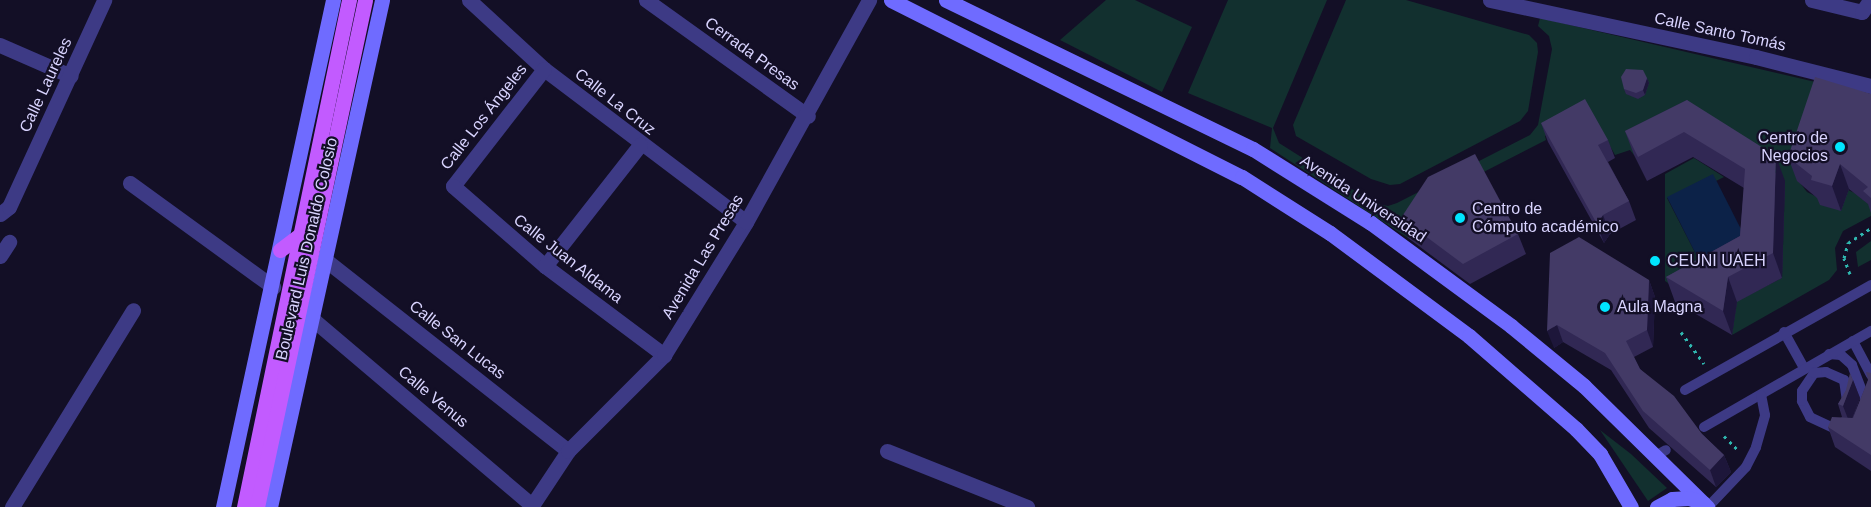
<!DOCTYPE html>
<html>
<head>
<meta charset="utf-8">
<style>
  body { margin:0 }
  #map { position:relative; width:1871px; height:507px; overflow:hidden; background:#130f26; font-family:Arial,sans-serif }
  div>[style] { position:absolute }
  .green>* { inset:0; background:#12302f }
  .water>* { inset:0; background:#0c2248 }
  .path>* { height:3px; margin-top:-1.5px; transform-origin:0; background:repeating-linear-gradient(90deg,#2fb8b0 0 3px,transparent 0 7.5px) }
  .lane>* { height:10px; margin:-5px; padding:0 5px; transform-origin:5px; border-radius:5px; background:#3d3a85 }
  .street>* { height:15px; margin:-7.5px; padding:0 7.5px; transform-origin:7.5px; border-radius:7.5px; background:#3d3a85 }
  .secondary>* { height:15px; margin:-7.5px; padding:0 7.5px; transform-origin:7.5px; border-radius:7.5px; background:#6f6bff }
  .primary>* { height:15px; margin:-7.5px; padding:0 7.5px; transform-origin:7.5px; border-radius:7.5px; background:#c25bff }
  .wall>* { inset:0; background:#312854 }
  .shaded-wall>* { inset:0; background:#1d163a }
  .building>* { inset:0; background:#433a66 }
  .dots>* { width:16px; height:16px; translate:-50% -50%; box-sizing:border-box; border:3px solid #130f26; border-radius:50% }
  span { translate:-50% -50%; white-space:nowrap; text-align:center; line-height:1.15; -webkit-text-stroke:4.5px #130f26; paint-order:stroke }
  .street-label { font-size:16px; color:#d9d4ff }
  .poi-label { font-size:16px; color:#d9d4ff }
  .right { translate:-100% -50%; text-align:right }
  .left { translate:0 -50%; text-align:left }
</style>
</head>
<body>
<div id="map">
  <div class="green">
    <i style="clip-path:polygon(1106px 0,1135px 0,1192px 27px,1162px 92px,1060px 40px)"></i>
    <i style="clip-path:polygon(1228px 0,1327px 0,1273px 128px,1279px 143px,1374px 203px,1388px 206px,1397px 203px,1530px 135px,1538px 125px,1552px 49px,1549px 36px,1538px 26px,1540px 18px,1871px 95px,1797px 179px,1807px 192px,1821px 199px,1848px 190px,1857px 194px,1871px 206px,1871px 216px,1843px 231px,1835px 248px,1837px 270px,1829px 280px,1732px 335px,1737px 301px,1782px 278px,1785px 181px,1696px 125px,1634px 155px,1630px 150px,1615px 155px,1591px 112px,1545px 136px,1546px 140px,1435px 197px,1408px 238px,1270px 148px,1272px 128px,1188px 93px)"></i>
    <i style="clip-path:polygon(1346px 0,1406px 0,1529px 35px,1537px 43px,1538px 52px,1528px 111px,1520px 121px,1400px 184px,1390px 185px,1371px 179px,1296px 136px,1293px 125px)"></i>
    <i style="clip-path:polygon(1694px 158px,1724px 177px,1716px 181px,1712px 175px,1667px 198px,1704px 270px,1749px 247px,1740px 228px,1752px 223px,1749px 261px,1710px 283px,1697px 276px,1675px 288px,1665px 281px,1665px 174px)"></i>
    <i style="clip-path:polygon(1871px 241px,1871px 260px,1858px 267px,1856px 252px)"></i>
    <i style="clip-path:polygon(1600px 430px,1631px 454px,1667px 488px,1648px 501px)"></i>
  </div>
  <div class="water">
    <i style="clip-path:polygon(1713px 174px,1750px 247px,1704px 270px,1667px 197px)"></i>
  </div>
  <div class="path">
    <i style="left:1850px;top:274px;width:17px;rotate:-111deg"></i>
    <i style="left:1844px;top:258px;width:16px;rotate:-75deg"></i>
    <i style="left:1848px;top:243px;width:27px;rotate:-33deg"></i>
    <i style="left:1681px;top:332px;width:39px;rotate:54deg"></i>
    <i style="left:1724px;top:436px;width:18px;rotate:45deg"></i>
  </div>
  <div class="lane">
    <i style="left:1784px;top:332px;width:41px;rotate:60.9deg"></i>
    <i style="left:1853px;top:341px;width:38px;rotate:62deg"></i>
    <i style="left:1829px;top:354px;width:12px;rotate:5deg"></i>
    <i style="left:1841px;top:355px;width:15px;rotate:42deg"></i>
    <i style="left:1852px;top:365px;width:40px;rotate:69deg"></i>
    <i style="left:1685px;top:390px;width:214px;rotate:-29.4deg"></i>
    <i style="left:1704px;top:427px;width:193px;rotate:-29.9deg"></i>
    <i style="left:1842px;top:432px;width:35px;rotate:-155deg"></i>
    <i style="left:1810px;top:417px;width:18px;rotate:-117deg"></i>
    <i style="left:1802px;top:401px;width:10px;rotate:-90deg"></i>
    <i style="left:1802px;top:391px;width:22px;rotate:-56deg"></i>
    <i style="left:1814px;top:373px;width:12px;rotate:-5deg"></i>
    <i style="left:1826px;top:372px;width:20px;rotate:24deg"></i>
    <i style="left:1844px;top:380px;width:21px;rotate:82deg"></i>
    <i style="left:1657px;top:455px;width:10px;rotate:-29deg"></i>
    <i style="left:1708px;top:507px;width:55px;rotate:-46.5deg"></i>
    <i style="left:1746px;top:467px;width:22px;rotate:-63deg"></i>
    <i style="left:1756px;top:447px;width:33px;rotate:-74deg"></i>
    <i style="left:1765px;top:415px;width:20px;rotate:-101deg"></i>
  </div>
  <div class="street">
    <i style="left:469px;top:0;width:102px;rotate:42.6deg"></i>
    <i style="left:544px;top:69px;width:253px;rotate:37.1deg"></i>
    <i style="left:646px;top:0;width:199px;rotate:35.6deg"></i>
    <i style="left:1490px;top:0;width:272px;rotate:12.1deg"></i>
    <i style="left:1756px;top:57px;width:119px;rotate:14.2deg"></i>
    <i style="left:1812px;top:0;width:51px;rotate:13.5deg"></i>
    <i style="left:1862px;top:12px;width:14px;rotate:-56deg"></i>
    <i style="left:0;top:45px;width:77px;rotate:23.6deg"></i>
    <i style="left:544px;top:69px;width:148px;rotate:127.9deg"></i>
    <i style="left:453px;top:186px;width:122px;rotate:41deg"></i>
    <i style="left:545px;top:266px;width:149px;rotate:36.8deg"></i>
    <i style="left:130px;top:183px;width:177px;rotate:36deg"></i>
    <i style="left:0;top:214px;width:11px;rotate:-38deg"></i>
    <i style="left:9px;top:207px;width:228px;rotate:-65.3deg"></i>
    <i style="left:0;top:256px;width:17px;rotate:-57deg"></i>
    <i style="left:323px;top:258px;width:312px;rotate:38.2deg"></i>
    <i style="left:545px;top:266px;width:154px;rotate:-51.9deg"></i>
    <i style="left:310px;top:317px;width:291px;rotate:40.3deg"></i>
    <i style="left:887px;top:451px;width:151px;rotate:21.8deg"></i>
    <i style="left:12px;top:507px;width:231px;rotate:-58.4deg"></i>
    <i style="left:531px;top:507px;width:67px;rotate:-56.5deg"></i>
    <i style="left:568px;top:451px;width:136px;rotate:-45deg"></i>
    <i style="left:664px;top:355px;width:156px;rotate:-58.3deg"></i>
    <i style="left:746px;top:222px;width:254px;rotate:-61deg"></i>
  </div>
  <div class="secondary">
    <i style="left:891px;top:0;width:393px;rotate:26.8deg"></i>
    <i style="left:1242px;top:177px;width:104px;rotate:32.5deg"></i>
    <i style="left:1330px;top:233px;width:173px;rotate:36.5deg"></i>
    <i style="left:1469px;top:336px;width:142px;rotate:41deg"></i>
    <i style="left:1576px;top:429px;width:35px;rotate:46deg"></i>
    <i style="left:1600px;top:454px;width:61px;rotate:59.7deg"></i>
    <i style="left:946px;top:0;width:341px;rotate:25.9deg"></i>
    <i style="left:1253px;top:149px;width:139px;rotate:32.1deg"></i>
    <i style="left:1371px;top:223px;width:174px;rotate:36.3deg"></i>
    <i style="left:1511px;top:326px;width:94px;rotate:39.4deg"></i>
    <i style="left:1584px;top:386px;width:173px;rotate:44.5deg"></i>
    <i style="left:223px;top:507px;width:519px;rotate:-77.76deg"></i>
    <i style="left:270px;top:507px;width:519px;rotate:-77.54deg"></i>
    <i style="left:1657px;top:507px;width:17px;rotate:-28deg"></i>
    <i style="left:1672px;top:499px;width:17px;rotate:-3deg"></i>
    <i style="left:1689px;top:498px;width:15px;rotate:20deg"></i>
  </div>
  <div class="primary">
    <i style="left:280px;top:250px;width:26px;rotate:-37deg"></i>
    <i style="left:244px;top:507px;width:518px;rotate:-78.3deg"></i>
    <i style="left:257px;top:507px;width:518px;rotate:-77.97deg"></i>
  </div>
  <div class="wall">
    <i style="clip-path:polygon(1647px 78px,1649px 83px,1645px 95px,1638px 99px,1626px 94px,1624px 89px)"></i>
    <i style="clip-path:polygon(1871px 94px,1871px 213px,1868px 204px,1849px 189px,1841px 211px,1820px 205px,1817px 198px,1797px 181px,1788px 157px)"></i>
    <i style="clip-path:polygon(1687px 100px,1785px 181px,1782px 278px,1737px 302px,1732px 335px,1675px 302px,1666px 277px,1740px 236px,1744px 188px,1693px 157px,1647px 181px,1634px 155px,1625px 131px)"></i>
    <i style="clip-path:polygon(1541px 123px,1608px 140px,1615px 158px,1608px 162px,1629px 201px,1636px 220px,1610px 234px,1604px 243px,1548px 142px)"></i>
    <i style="clip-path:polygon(1401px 218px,1518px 234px,1526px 254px,1470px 284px,1408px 238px)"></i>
    <i style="clip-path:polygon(1550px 253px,1649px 280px,1655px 297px,1653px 347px,1634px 357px,1640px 369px,1702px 434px,1724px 455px,1731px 472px,1716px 487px,1649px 428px,1611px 370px,1563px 342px,1554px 348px)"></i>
    <i style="clip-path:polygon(1871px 373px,1871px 471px,1835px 447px,1828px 427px,1842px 417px,1838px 404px,1853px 380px,1860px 398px,1853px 418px)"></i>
  </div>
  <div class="shaded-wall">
    <i style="clip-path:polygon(1647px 78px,1649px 83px,1645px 95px,1643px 90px)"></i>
    <i style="clip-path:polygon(1776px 156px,1785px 181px,1782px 278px,1773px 253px)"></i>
    <i style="clip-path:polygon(1840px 164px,1849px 189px,1841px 211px,1832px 186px)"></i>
    <i style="clip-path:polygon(1603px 215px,1610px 234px,1604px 243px,1597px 224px)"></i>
    <i style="clip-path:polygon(1728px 277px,1737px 302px,1732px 335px,1723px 311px)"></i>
    <i style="clip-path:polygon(1649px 280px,1655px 297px,1653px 347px,1647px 330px)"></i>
    <i style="clip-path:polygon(1557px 325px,1563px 342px,1554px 348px,1547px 331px)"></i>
    <i style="clip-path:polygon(1853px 380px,1860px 398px,1850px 424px,1843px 406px)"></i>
    <i style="clip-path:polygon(1724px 455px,1731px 472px,1716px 487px,1710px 470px)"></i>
  </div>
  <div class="building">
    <i style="clip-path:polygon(1626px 69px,1643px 70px,1647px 78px,1643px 90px,1636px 93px,1624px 89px,1621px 77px)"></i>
    <i style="clip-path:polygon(1815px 77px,1871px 94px,1871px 198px,1863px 191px,1868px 187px,1840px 164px,1832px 186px,1811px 180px,1812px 176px,1788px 157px)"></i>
    <i style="clip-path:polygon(1585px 99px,1608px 140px,1598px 145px,1629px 201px,1603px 215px,1597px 224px,1541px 123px)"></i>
    <i style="clip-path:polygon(1687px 100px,1776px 156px,1773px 253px,1728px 277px,1723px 311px,1666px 277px,1740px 236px,1745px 169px,1684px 132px,1638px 157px,1625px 131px)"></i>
    <i style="clip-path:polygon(1475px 154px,1518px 234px,1463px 264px,1401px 218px,1428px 177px)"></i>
    <i style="clip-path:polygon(1579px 237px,1649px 280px,1647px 330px,1626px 341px,1640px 369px,1674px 396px,1702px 434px,1724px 455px,1710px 470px,1643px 411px,1605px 353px,1557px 325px,1547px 331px,1550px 253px)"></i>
    <i style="clip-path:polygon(1866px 372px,1871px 373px,1871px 455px,1828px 427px,1832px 417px,1853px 418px,1868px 380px)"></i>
    <i style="clip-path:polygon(1850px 373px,1853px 380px,1843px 406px,1838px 404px,1846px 390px)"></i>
  </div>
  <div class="dots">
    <i style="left:1840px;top:147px;background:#00e5ff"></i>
    <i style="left:1460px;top:218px;background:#00e5ff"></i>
    <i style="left:1655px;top:261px;background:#00e5ff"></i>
    <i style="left:1605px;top:307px;background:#00e5ff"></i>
  </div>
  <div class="street-label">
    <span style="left:1720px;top:32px;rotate:12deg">Calle Santo Tomás</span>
    <span style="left:752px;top:54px;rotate:36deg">Cerrada Presas</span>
    <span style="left:46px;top:85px;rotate:-65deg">Calle Laureles</span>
    <span style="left:615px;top:102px;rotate:38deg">Calle La Cruz</span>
    <span style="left:484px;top:117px;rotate:-52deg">Calle Los Ángeles</span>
    <span style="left:1363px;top:199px;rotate:33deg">Avenida Universidad</span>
    <span style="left:307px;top:249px;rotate:-77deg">Boulevard Luis Donaldo Colosio</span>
    <span style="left:703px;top:257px;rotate:-59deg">Avenida Las Presas</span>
    <span style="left:568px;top:259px;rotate:38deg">Calle Juan Aldama</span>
    <span style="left:457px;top:340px;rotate:38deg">Calle San Lucas</span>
    <span style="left:433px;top:397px;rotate:40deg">Calle Venus</span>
  </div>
  <div class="poi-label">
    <span class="right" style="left:1828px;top:147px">Centro de<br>Negocios</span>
    <span class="left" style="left:1472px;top:218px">Centro de<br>Cómputo académico</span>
    <span class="left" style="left:1667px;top:261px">CEUNI UAEH</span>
    <span class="left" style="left:1617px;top:307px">Aula Magna</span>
  </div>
</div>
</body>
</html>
